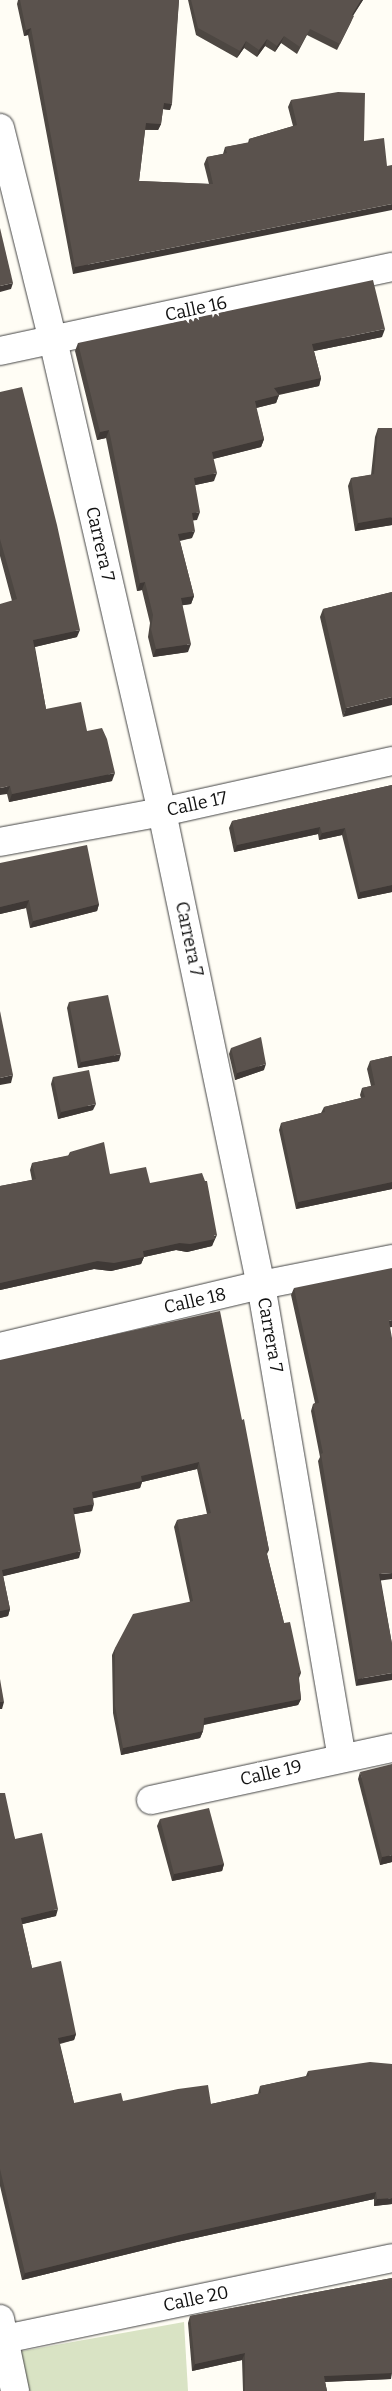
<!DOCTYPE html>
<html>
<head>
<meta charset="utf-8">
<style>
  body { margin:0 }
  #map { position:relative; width:392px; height:2391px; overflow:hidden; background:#fffdf5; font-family:Bitter,serif }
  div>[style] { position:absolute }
  .cemetery>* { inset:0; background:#d9e3c4 }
  .roads { filter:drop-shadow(0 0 1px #444) drop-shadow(0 0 1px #444) }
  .street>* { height:28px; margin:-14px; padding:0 14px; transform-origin:14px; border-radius:14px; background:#fff }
  .wall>* { inset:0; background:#4d4742 }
  .shaded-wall>* { inset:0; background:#3f3936 }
  .building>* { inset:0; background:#5a524d }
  span { translate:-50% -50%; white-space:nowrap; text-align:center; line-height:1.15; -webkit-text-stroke:5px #fff; paint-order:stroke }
  .street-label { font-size:18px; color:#111 }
</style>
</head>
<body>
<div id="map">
  <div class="cemetery">
    <i style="clip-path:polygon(184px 2322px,188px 2391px,0 2391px,0 2355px)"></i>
  </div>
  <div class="roads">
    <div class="street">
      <i style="left:0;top:128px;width:219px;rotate:76deg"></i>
      <i style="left:53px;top:340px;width:484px;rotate:77deg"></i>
      <i style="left:162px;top:812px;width:483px;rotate:78.2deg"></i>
      <i style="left:261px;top:1285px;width:479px;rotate:80.3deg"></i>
      <i style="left:0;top:351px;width:401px;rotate:-12.1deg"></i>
      <i style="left:0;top:842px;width:165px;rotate:-10.5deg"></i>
      <i style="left:162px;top:812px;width:236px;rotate:-12.5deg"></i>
      <i style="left:0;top:1347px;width:268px;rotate:-13.4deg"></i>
      <i style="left:261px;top:1285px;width:134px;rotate:-11.2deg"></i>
      <i style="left:151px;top:1800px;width:247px;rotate:-12.2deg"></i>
      <i style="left:0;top:2319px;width:74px;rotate:78.2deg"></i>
      <i style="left:0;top:2340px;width:400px;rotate:-11.8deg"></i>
    </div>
  </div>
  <div class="wall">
    <i style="clip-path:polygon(18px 0,179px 0,170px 110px,163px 109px,161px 124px,158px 130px,145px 130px,139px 181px,209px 184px,204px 164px,207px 157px,223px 154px,225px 147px,248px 143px,249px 139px,293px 126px,288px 107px,291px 100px,365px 93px,73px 274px,28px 35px,24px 36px,17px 4px)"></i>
    <i style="clip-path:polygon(188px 0,363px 0,353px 16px,351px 22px,337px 50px,307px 35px,297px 54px,281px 43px,275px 52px,265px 46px,257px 57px,244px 48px,237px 58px,196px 35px)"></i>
    <i style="clip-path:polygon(382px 337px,314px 351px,321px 378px,319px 386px,279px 395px,276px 403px,256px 408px,264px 439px,261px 447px,213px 459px,214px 481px,195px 485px,197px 520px,193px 520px,192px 538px,180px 541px,194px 596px,191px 604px,182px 605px,188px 652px,153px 657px,148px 637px,150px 623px,142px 590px,137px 591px,106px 438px,97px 440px,75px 351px,78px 343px)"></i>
    <i style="clip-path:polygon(0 392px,77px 637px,35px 647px,46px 709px,87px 731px,112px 781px,9px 802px,7px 794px,12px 601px,0 556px)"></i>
    <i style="clip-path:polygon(378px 428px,392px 525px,355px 531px,348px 486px,351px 478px,371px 475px,375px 437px)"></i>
    <i style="clip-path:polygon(392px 592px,343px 717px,320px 617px,323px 609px)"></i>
    <i style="clip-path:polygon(392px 785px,392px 892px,358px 899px,342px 835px,319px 840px,318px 834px,234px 852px,229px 828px,232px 821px)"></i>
    <i style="clip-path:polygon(0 863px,99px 904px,97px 911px,30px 928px,26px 908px,0 914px)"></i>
    <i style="clip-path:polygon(69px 1002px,119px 1061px,78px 1068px,67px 1008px)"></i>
    <i style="clip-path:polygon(231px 1048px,264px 1070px,235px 1080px,229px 1054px)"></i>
    <i style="clip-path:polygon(392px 1056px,392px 1189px,296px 1209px,279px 1130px,281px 1123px,321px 1113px,324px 1107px,361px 1098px,360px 1095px,362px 1088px,371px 1086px,367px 1069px,370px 1061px)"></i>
    <i style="clip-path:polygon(53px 1077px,93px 1110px,58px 1119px,51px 1084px)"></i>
    <i style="clip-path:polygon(70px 1152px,110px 1174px,150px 1183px,214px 1242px,213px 1242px,212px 1246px,187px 1252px,176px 1250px,144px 1257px,141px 1264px,111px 1271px,94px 1269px,0 1290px,0 1186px,32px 1180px,30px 1170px,32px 1163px,68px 1156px)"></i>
    <i style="clip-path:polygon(294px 1288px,392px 1327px,390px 1327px,381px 1581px,392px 1644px,356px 1686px,318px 1461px,320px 1457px,311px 1411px,313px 1404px,315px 1403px,291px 1295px)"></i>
    <i style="clip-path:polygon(0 1360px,242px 1420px,269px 1550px,267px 1554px,284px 1623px,301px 1673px,299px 1678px,301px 1699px,298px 1705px,204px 1725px,203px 1731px,200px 1738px,121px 1755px,113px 1713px,112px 1655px,115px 1648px,190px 1602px,174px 1527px,177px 1520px,207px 1514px,197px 1469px,142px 1482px,140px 1488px,93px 1498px,92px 1511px,74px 1514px,79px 1558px,3px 1576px,10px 1609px,8px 1616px,0 1618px)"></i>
    <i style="clip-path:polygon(360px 1772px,392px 1862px,380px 1865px,358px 1779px)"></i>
    <i style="clip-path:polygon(0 1793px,15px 1839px,56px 1916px,22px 1924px,32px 1968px,76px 2034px,74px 2040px,60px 2044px,74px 2103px,123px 2101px,211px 2104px,258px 2094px,260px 2086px,306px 2076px,308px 2071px,392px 2204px,374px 2206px,374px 2199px,177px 2242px,22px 2280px,0 2186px)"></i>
    <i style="clip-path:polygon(160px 1819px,224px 1864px,222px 1871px,172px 1881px,157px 1826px)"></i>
    <i style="clip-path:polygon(392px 2278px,391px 2379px,325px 2382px,327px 2391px,243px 2391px,242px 2360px,192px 2371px,188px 2323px,190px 2316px)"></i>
  </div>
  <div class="shaded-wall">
    <i style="clip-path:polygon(361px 0,363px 0,349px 21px,352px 15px)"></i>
    <i style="clip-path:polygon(31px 28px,28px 35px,24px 36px,26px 30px)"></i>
    <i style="clip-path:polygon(284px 36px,281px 43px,275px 52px,277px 46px)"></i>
    <i style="clip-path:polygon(267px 39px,265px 46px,257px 57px,259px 50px)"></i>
    <i style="clip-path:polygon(246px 41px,244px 48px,237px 58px,240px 51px)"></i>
    <i style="clip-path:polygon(164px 103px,172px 104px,170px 110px,162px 109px)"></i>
    <i style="clip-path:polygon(146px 123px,161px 124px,158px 130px,144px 129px)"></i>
    <i style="clip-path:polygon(392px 204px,392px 210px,73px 274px,75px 267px)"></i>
    <i style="clip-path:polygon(13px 283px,11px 289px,0 292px,0 286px)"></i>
    <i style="clip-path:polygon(385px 329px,382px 337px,309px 352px,312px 344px)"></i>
    <i style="clip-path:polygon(321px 378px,319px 386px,271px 396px,274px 388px)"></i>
    <i style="clip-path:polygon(279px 395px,276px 403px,252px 409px,255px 401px)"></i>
    <i style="clip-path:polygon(109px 430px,106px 438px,97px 440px,100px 432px)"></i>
    <i style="clip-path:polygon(264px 439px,261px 447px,209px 460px,212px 452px)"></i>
    <i style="clip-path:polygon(217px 473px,214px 481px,191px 486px,194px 478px)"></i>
    <i style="clip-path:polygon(200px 512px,197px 520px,189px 521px,192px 513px)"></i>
    <i style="clip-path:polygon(392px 517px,392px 525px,355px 531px,358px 523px)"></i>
    <i style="clip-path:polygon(195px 531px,192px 538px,175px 541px,178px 534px)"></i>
    <i style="clip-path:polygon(145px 582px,142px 590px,137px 591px,140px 583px)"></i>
    <i style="clip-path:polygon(194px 596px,191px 604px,178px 606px,181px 598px)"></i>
    <i style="clip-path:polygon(80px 630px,77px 637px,30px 648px,33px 640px)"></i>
    <i style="clip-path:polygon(191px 644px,188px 652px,153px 657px,156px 649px)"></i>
    <i style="clip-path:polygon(392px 697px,392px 705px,343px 717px,346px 708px)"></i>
    <i style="clip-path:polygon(115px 773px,112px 781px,9px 802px,12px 794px)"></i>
    <i style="clip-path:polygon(10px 786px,7px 794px,0 795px,0 788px)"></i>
    <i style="clip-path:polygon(320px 827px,318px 834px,234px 852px,237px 845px)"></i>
    <i style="clip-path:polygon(345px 828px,342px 835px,319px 840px,322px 833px)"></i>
    <i style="clip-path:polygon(392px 885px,392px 892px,358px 899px,360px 892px)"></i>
    <i style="clip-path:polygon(29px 900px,26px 908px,0 914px,0 907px)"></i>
    <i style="clip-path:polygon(99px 904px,97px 911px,30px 928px,33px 921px)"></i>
    <i style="clip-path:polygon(121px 1054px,119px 1061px,78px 1068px,81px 1062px)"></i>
    <i style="clip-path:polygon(266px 1064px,264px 1070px,235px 1080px,237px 1073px)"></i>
    <i style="clip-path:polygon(13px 1075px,11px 1083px,0 1085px,0 1078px)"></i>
    <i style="clip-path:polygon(96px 1104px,93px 1110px,58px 1119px,61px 1112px)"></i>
    <i style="clip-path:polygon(392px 1182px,392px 1189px,296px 1209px,298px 1202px)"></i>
    <i style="clip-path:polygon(217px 1235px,212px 1246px,187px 1252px,176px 1250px,144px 1257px,141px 1264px,111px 1271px,94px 1269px,0 1290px,0 1283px,143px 1251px)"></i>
    <i style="clip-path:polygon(392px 1320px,392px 1327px,386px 1328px,389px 1321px)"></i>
    <i style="clip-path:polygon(199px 1462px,197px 1469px,142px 1482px,140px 1488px,90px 1499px,92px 1492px,141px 1476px)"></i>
    <i style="clip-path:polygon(94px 1504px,92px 1511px,70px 1515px,73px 1508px)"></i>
    <i style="clip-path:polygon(81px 1551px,79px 1558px,0 1577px,2px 1570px)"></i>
    <i style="clip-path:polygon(392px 1573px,392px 1579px,377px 1581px,379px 1574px)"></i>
    <i style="clip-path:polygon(10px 1609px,8px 1616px,0 1618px,0 1611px)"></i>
    <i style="clip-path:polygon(392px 1673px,392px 1680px,356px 1686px,358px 1679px)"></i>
    <i style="clip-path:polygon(301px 1699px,298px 1705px,202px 1725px,204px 1718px)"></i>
    <i style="clip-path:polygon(0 1702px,4px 1702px,2px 1709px,0 1709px)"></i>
    <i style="clip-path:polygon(203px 1731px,200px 1738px,121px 1755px,123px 1748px)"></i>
    <i style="clip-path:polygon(392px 1855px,392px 1862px,380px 1865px,382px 1857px)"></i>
    <i style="clip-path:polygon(224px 1864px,222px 1871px,172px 1881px,174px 1874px)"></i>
    <i style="clip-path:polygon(58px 1909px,56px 1916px,19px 1925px,21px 1918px)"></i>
    <i style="clip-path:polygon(76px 2034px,74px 2040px,56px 2044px,58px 2038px)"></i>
    <i style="clip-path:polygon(376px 2192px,374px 2199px,177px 2242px,22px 2280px,25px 2273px,179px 2235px)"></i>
    <i style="clip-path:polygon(392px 2198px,392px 2204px,374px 2206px,377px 2199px)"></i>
    <i style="clip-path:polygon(245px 2353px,242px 2360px,192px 2371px,195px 2364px)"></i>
    <i style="clip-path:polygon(392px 2373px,391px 2379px,321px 2382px,324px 2376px)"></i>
  </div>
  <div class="building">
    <i style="clip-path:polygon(20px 0,179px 0,172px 104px,164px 103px,161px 124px,146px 123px,139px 181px,213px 184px,207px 157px,227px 153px,225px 147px,250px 142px,249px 139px,297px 125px,291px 100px,338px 92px,365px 93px,364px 141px,384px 138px,387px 166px,392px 165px,392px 204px,75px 267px,31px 28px,26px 30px)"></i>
    <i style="clip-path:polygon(191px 0,361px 0,352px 15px,354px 16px,340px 44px,310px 29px,300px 47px,284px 36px,277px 46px,267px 39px,259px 50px,246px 41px,240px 51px,198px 28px)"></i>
    <i style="clip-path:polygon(0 228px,13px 283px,0 286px)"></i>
    <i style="clip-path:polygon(373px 280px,385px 329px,312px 344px,321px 378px,274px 388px,279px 395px,255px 401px,264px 439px,212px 452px,217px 473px,194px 478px,200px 512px,192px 513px,195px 531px,178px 534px,194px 596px,181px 598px,191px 644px,156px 649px,151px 629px,153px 615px,145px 582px,140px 583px,109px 430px,100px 432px,78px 343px)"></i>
    <i style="clip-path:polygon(22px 387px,57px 525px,80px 630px,33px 640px,46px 709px,81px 702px,87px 731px,102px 728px,107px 739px,115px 773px,12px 794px,10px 786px,0 788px,0 604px,17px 599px,0 539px,0 392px)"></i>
    <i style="clip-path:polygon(378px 428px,392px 428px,392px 517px,358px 523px,351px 478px,374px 474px)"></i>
    <i style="clip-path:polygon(392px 592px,392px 697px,346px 708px,323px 609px)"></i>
    <i style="clip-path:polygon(392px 785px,392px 885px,360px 892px,345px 828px,322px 833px,320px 827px,237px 845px,232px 821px)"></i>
    <i style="clip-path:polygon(87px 845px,99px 904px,33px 921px,29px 900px,0 907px,0 863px)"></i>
    <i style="clip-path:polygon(108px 995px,121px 1054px,81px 1062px,69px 1002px)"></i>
    <i style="clip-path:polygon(0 1011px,13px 1075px,0 1078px)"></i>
    <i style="clip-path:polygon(261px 1037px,266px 1064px,237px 1073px,231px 1048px)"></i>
    <i style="clip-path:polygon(392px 1056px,392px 1182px,298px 1202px,281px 1123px,325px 1112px,324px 1107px,365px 1097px,362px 1088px,375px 1085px,370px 1061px)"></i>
    <i style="clip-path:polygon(89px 1070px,96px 1104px,61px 1112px,53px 1077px)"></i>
    <i style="clip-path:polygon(104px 1142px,110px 1174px,146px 1167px,150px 1183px,202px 1173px,205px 1181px,207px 1181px,217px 1235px,214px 1235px,215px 1239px,190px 1244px,179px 1243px,143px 1251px,144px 1257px,114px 1263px,97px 1261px,0 1283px,0 1186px,36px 1179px,32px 1163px,70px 1155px,70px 1152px)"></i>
    <i style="clip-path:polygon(392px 1268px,392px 1320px,389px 1321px,392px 1338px,392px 1573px,379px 1574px,392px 1644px,392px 1673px,358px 1679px,321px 1454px,323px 1453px,313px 1404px,319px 1403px,294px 1288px)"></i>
    <i style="clip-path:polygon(220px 1311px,242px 1420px,244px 1419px,269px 1550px,266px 1550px,284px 1623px,290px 1622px,301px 1673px,298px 1673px,301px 1699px,204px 1718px,203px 1731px,123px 1748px,115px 1706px,115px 1648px,133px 1614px,193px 1601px,177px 1520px,211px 1513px,199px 1462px,141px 1476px,142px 1481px,92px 1492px,94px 1504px,73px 1508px,81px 1551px,2px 1570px,10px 1609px,0 1611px,0 1360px)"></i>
    <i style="clip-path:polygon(0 1679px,4px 1702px,0 1702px)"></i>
    <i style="clip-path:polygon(392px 1764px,392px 1855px,382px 1857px,360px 1772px)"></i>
    <i style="clip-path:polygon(0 1793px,5px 1793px,15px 1839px,42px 1833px,58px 1909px,21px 1918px,32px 1968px,61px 1961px,76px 2034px,58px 2038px,74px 2103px,121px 2093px,123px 2101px,178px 2089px,208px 2085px,211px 2104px,261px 2093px,260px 2086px,309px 2076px,308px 2071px,370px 2062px,392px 2064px,392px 2198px,377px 2199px,376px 2192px,179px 2235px,25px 2273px,0 2169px)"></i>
    <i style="clip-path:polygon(209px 1808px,224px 1864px,174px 1874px,160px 1819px)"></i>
    <i style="clip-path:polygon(392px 2278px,392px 2373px,324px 2376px,327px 2391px,245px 2391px,245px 2353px,195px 2364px,190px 2316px)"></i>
  </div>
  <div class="street-label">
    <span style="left:196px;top:309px;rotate:-12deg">Calle 16</span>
    <span style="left:100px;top:544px;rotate:77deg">Carrera 7</span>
    <span style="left:197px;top:804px;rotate:-12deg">Calle 17</span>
    <span style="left:189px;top:939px;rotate:78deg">Carrera 7</span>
    <span style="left:195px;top:1301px;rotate:-13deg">Calle 18</span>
    <span style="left:270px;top:1335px;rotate:80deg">Carrera 7</span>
    <span style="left:271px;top:1773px;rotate:-13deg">Calle 19</span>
    <span style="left:196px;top:2299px;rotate:-12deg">Calle 20</span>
  </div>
</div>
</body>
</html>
